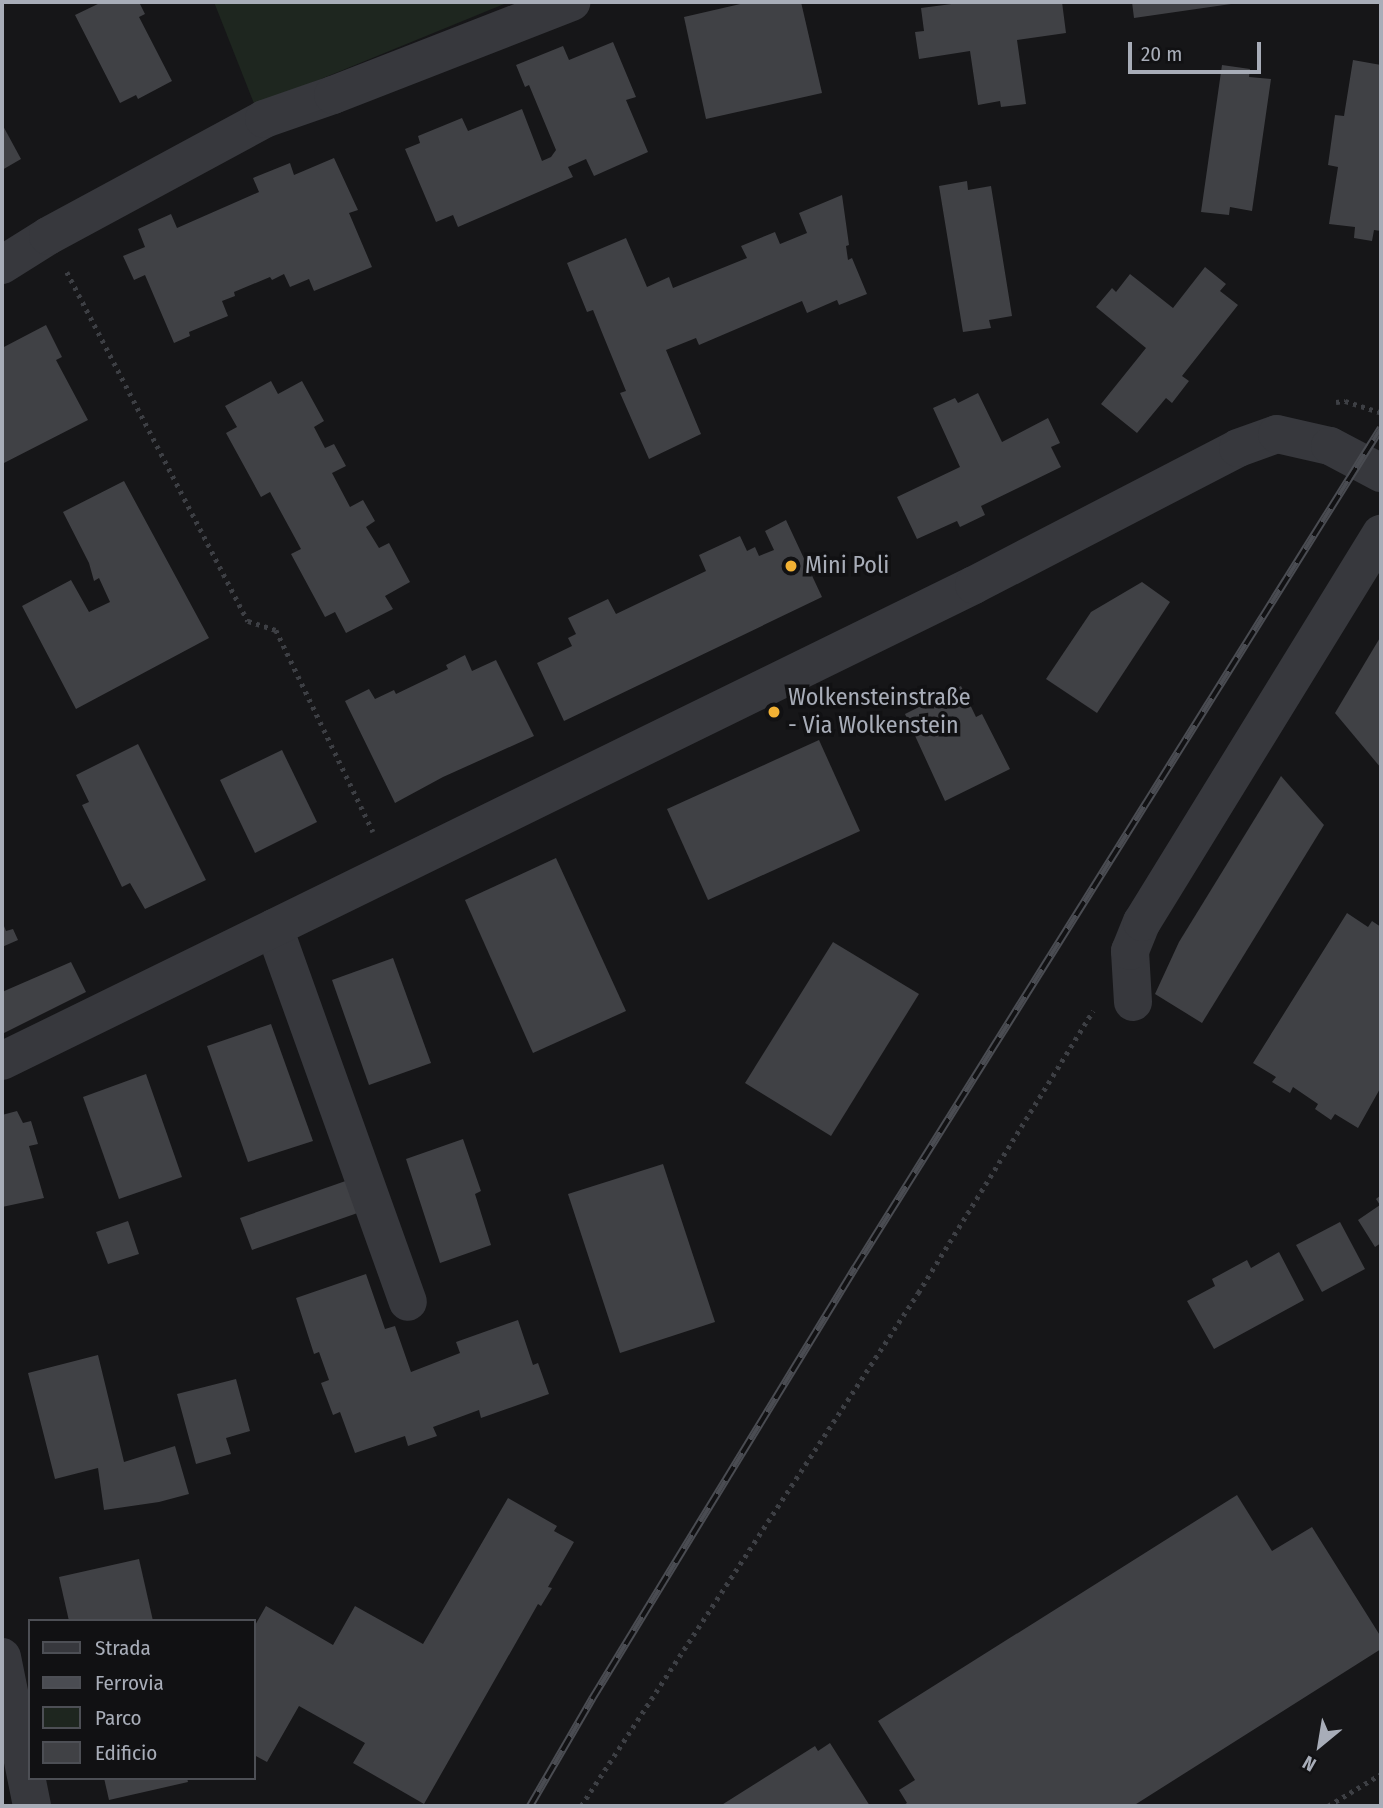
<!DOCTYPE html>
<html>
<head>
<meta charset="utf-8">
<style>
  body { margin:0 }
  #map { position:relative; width:1383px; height:1808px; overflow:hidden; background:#161618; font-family:"Fira Sans Condensed",sans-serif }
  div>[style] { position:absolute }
  .green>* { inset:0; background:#1e261f }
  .building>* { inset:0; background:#404145 }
  .path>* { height:4.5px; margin-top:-2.25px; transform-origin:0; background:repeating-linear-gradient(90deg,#3d3f44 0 3.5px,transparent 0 8.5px) }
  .minor>* { height:38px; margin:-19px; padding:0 19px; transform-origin:19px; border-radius:19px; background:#37383d }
  .rail>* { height:8px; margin-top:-4px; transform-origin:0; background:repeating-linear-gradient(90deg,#111113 0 16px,#4a4c52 0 32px); box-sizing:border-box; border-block:2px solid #4a4c52 }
  .dots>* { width:19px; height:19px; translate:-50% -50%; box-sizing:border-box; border:4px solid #111113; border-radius:50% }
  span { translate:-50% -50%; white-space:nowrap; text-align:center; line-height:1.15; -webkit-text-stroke:7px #111113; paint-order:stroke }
  .poi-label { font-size:24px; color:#a8adb8 }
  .left { translate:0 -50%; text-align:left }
  .frame { position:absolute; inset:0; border:4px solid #a8adb8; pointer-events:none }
  .legend { position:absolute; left:28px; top:1619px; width:228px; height:161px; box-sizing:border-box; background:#111113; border:2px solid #4d4f55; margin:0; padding:9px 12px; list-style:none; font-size:21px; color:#a8adb8 }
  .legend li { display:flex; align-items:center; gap:14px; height:35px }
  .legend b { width:35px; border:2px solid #4d4f55 }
  .north { position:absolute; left:1285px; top:1710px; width:70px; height:70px; -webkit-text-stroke:5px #111113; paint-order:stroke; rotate:210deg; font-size:19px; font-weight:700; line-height:28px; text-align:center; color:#a8adb8 }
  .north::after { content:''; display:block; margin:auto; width:24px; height:32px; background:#a8adb8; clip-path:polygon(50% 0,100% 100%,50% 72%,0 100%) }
  .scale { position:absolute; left:1128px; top:42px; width:133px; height:32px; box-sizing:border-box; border:4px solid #a8adb8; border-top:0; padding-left:9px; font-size:21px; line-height:24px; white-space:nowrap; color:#a8adb8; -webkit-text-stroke:5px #111113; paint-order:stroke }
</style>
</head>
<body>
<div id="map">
  <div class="green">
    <i style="clip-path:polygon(214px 2px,509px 2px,255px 106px)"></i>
  </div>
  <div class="building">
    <i style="clip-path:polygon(102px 2px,139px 2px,145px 14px,139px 17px,172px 81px,138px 99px,136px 95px,120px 103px,75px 15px)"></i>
    <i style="clip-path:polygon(749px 2px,801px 2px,822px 93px,706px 119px,684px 17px)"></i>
    <i style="clip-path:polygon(967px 2px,1062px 2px,1066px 33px,1017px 40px,1026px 104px,1001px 107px,1000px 101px,978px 105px,970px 51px,919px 59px,915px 32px,924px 31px,921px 8px)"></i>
    <i style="clip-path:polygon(1132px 2px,1238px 2px,1238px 3px,1134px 18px)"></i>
    <i style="clip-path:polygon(613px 42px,636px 97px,626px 100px,648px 152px,594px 176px,586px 159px,568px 167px,573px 177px,458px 227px,453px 215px,436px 222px,405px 149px,420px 143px,418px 136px,462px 118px,468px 131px,522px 109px,542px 161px,551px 157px,556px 150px,529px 85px,525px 87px,516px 65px,563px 46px,569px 60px)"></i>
    <i style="clip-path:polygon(1353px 60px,1381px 65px,1381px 231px,1374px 230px,1372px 241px,1354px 238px,1355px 227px,1329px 224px,1338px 167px,1328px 165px,1335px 115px,1344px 116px)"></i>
    <i style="clip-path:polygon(1222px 65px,1250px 69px,1249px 77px,1271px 79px,1252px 211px,1230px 207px,1229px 215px,1201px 212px)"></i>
    <i style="clip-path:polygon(2px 124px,21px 159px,2px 170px)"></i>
    <i style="clip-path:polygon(334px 158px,358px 210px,349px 213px,372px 267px,314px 291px,309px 279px,290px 287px,284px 274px,272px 280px,270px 277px,234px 292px,235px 296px,222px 301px,228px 316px,189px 332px,190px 336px,174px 343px,145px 275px,134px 280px,123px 256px,145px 247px,138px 229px,171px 214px,177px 228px,259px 192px,253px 178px,290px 163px,294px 175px)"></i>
    <i style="clip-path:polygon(967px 181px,968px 190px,991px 186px,1012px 316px,989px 320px,991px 328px,963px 332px,939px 186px)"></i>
    <i style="clip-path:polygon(842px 195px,849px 245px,846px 246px,848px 260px,852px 258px,867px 294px,839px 305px,837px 300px,807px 313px,802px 301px,699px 345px,696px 338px,666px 350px,701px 434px,649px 459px,620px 393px,626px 391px,603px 335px,593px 310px,587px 312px,567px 263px,626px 238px,647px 287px,669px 277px,673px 288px,747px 258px,741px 246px,775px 232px,780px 244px,807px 233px,799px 213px)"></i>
    <i style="clip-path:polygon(1205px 267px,1226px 284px,1220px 291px,1238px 305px,1182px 376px,1189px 381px,1172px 403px,1166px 398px,1137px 433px,1101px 404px,1146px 348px,1096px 307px,1112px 288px,1116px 292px,1130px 274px,1173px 308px)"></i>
    <i style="clip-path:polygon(46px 325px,62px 357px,56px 360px,88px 420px,2px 464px,2px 348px)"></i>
    <i style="clip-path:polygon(271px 381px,278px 394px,302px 381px,324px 421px,314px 427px,325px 448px,334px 444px,346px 466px,332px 473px,350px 507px,363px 500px,375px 521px,366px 527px,379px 548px,389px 543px,410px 582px,385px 596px,393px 609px,346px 633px,335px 612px,325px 617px,291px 554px,301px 549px,270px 492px,261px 497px,226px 433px,237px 427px,225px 406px)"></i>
    <i style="clip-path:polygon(978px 393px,1002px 442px,1048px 418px,1060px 443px,1051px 447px,1061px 467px,981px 506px,985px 515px,960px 527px,957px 521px,917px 539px,897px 497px,960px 467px,933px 408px,955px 398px,958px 403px)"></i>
    <i style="clip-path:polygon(124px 481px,209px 638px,76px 709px,22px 606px,71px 580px,89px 612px,110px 602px,99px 578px,94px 581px,89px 563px,63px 512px)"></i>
    <i style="clip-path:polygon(786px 520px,822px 597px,564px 721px,537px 663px,572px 646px,568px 638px,576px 634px,568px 618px,608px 599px,616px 614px,706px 571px,699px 555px,740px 536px,747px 551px,755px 547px,759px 556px,774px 550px,765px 531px)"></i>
    <i style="clip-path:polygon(1142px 582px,1170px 602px,1097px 713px,1046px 679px,1091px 612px)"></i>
    <i style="clip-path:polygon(1381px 636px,1381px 768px,1335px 713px)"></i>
    <i style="clip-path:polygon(465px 655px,472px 671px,496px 660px,534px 736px,443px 777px,395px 803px,345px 701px,369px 689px,375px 699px,394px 690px,396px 694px,448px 669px,446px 665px)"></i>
    <i style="clip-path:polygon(961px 686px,976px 717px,982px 714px,1010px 769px,945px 801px,905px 714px)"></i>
    <i style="clip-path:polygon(819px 740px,860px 831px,708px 900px,667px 809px)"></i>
    <i style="clip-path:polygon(138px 744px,206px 880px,145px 909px,130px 883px,122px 887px,82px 805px,89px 802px,76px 775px)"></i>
    <i style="clip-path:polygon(282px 750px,317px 822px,255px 853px,220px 780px)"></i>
    <i style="clip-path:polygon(1281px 776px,1324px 825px,1202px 1023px,1155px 994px,1179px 942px)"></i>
    <i style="clip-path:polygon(556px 858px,626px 1011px,533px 1053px,465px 900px)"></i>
    <i style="clip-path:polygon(1347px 913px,1368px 927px,1372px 921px,1381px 927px,1381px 1087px,1358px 1128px,1335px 1114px,1331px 1120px,1315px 1109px,1318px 1104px,1293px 1087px,1290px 1093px,1272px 1082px,1276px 1077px,1253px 1063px)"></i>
    <i style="clip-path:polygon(2px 921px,6px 931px,13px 929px,18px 940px,2px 947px)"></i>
    <i style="clip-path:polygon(833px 942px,919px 994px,831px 1136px,745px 1083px)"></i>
    <i style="clip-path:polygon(393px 958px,431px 1063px,369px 1085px,332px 980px)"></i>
    <i style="clip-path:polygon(71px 962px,86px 992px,2px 1034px,2px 992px)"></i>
    <i style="clip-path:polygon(271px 1024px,313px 1141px,248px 1162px,207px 1046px)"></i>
    <i style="clip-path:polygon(146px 1074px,182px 1177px,119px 1199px,83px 1097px)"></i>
    <i style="clip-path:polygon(17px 1111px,23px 1123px,31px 1121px,38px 1144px,29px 1146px,44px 1198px,2px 1207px,2px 1115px)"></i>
    <i style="clip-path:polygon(463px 1139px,481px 1191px,475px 1194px,491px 1245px,440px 1263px,406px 1159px)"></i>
    <i style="clip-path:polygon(663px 1164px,715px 1322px,620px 1353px,568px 1194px)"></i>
    <i style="clip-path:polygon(357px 1177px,369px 1209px,252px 1250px,240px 1218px)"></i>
    <i style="clip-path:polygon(1381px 1195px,1381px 1243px,1375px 1247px,1358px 1220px,1380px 1205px,1376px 1199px)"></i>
    <i style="clip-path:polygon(128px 1221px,139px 1254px,108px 1264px,96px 1232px)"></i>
    <i style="clip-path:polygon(1340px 1222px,1365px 1269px,1322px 1292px,1296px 1245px)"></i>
    <i style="clip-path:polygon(1279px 1252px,1304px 1300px,1214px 1349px,1187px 1301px,1215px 1286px,1212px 1279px,1247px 1260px,1251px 1268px)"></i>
    <i style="clip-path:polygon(366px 1274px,385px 1329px,395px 1326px,411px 1372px,460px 1353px,456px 1342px,518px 1320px,533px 1365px,538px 1363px,549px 1394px,481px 1418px,479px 1410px,433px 1427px,437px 1436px,408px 1446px,405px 1436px,355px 1453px,340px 1412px,333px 1415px,321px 1383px,329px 1380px,319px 1352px,314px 1354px,296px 1298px)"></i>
    <i style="clip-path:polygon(98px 1355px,124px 1462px,175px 1446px,189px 1494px,159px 1502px,104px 1510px,98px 1468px,55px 1479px,28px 1373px)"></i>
    <i style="clip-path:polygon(236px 1379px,250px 1431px,226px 1438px,231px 1454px,196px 1464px,177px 1394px)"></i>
    <i style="clip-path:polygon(1237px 1495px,1272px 1551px,1312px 1527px,1381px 1637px,1381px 1649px,1133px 1806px,902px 1806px,907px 1803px,899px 1790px,915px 1780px,878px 1721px)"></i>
    <i style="clip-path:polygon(508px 1498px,557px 1526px,554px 1531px,574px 1542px,548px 1587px,552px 1588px,541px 1606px,538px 1604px,424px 1804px,353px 1763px,365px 1743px,299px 1706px,267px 1762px,254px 1755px,254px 1627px,266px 1606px,333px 1645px,355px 1606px,423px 1644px)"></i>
    <i style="clip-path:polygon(139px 1559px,153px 1621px,69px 1621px,59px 1577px)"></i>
    <i style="clip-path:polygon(830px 1743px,870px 1806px,720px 1806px,815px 1746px,818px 1751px)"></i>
    <i style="clip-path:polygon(104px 1778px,187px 1778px,188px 1782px,109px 1800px)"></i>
  </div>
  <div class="path">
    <i style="left:67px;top:272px;width:393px;rotate:62.6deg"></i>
    <i style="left:248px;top:621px;width:29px;rotate:18deg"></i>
    <i style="left:276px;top:630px;width:224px;rotate:64.3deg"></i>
    <i style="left:1336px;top:402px;width:9px;rotate:-6deg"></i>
    <i style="left:1345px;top:401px;width:38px;rotate:18deg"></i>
    <i style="left:581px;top:1806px;width:614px;rotate:-56.7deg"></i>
    <i style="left:918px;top:1293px;width:332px;rotate:-58.2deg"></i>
    <i style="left:1328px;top:1806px;width:62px;rotate:-31.1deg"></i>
  </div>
  <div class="minor">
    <i style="left:2px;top:265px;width:54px;rotate:-32.2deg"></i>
    <i style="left:48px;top:236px;width:246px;rotate:-28.4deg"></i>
    <i style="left:264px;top:119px;width:73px;rotate:-19.2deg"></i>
    <i style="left:333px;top:95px;width:256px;rotate:-21.3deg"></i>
    <i style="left:274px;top:928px;width:397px;rotate:70.3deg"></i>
    <i style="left:1133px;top:1002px;width:51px;rotate:-93.4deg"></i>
    <i style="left:1130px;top:951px;width:31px;rotate:-68deg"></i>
    <i style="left:1142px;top:922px;width:456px;rotate:-58.4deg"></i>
    <i style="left:2px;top:1061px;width:1082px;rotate:-26.09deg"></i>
    <i style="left:974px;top:585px;width:297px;rotate:-27.4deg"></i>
    <i style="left:1238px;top:448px;width:41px;rotate:-19.7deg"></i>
    <i style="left:1277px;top:434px;width:54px;rotate:12.8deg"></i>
    <i style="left:1330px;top:446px;width:58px;rotate:27.9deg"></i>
    <i style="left:2px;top:1657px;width:152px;rotate:78.6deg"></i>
  </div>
  <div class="rail">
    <i style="left:530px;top:1806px;width:124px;rotate:-59.9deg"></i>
    <i style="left:592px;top:1699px;width:505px;rotate:-58.61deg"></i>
    <i style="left:855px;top:1268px;width:991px;rotate:-57.95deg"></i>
  </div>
  <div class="dots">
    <i style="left:791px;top:566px;background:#f2b134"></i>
    <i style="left:774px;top:712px;background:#f2b134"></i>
  </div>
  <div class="poi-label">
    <span class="left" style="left:805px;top:566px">Mini Poli</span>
    <span class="left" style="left:788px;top:712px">Wolkensteinstraße<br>- Via Wolkenstein</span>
  </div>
  <div class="frame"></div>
  <ul class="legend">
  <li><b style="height:9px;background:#37383d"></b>Strada</li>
  <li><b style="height:9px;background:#4a4c52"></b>Ferrovia</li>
  <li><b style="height:19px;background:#1e261f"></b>Parco</li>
  <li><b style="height:19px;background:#404145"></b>Edificio</li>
  </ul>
  <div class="north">N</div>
  <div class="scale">20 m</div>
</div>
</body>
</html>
